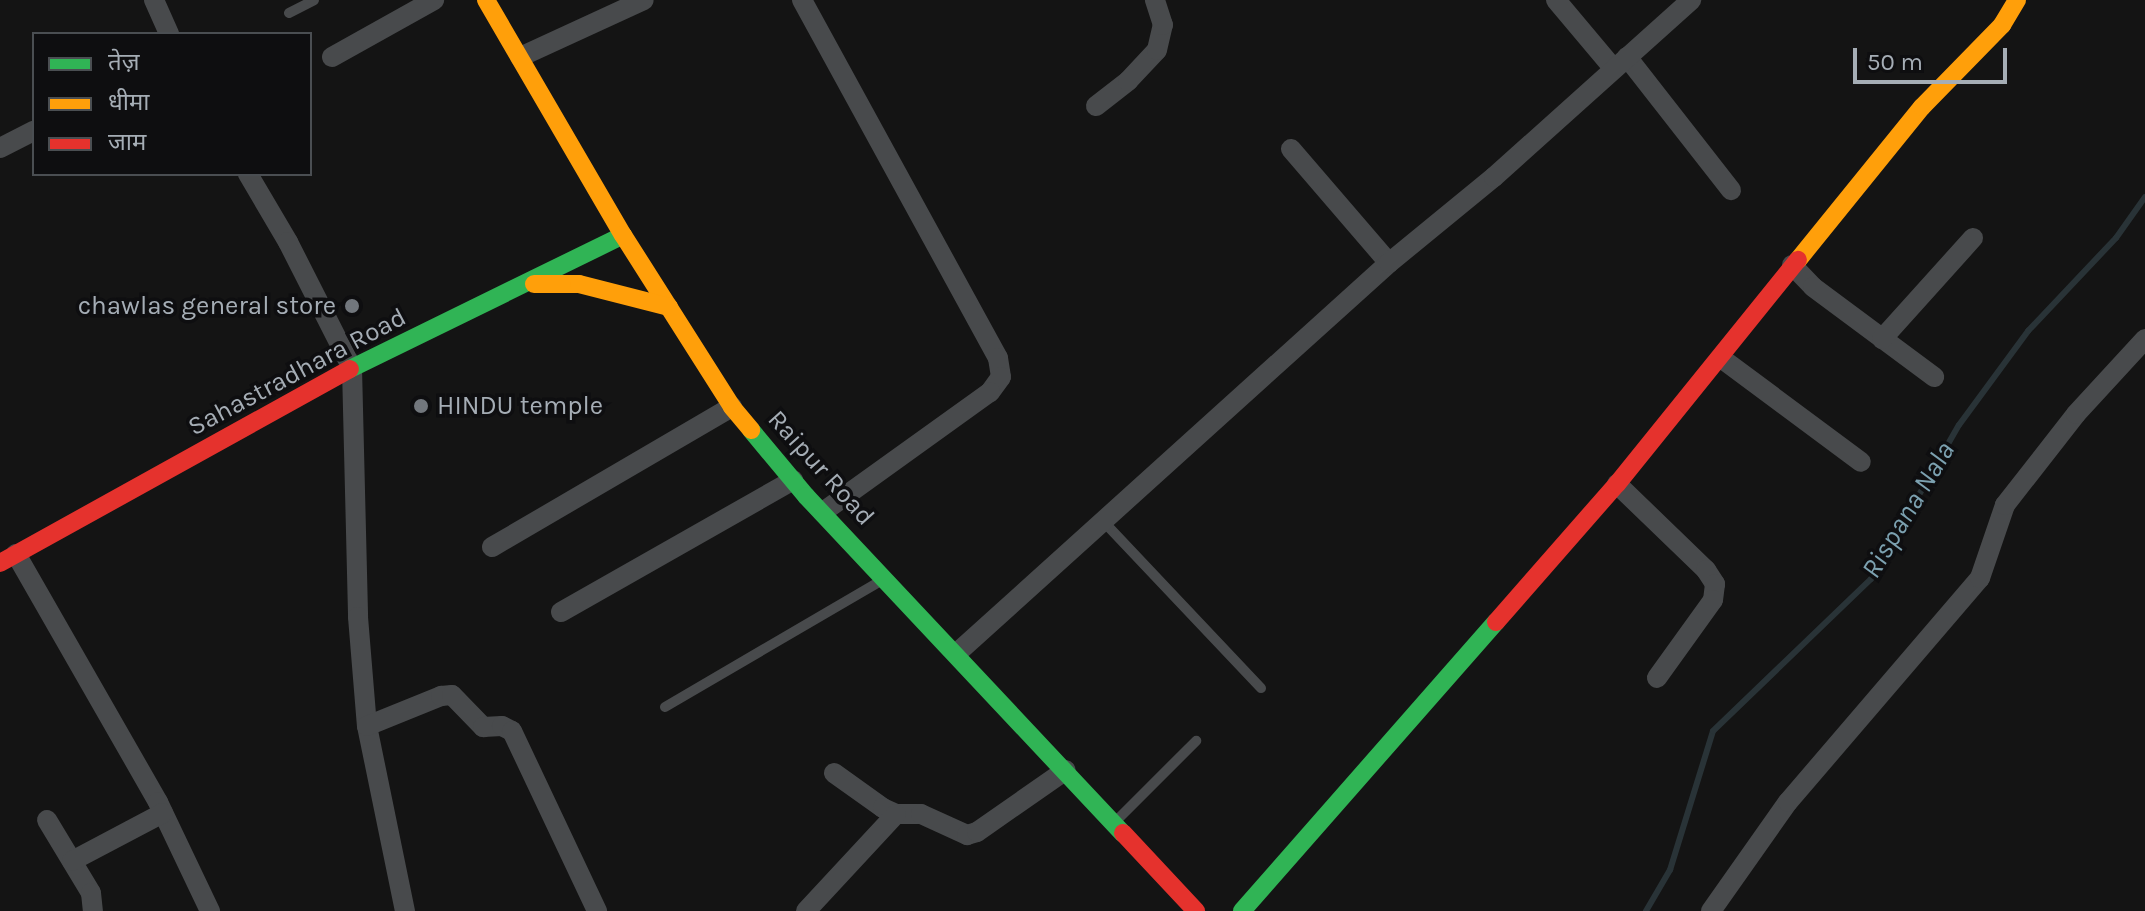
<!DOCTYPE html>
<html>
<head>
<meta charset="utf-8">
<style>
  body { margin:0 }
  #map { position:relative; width:2145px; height:911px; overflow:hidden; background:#141414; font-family:Karla,"Noto Sans Devanagari",sans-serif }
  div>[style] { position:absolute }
  .stream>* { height:6px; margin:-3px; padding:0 3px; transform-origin:3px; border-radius:3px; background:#293337 }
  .lane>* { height:10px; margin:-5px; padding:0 5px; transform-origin:5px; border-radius:5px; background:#484a4c }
  .street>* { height:20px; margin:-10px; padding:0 10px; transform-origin:10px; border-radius:10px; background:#484a4c }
  .fast>* { height:18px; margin:-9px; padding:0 9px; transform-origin:9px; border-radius:9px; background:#30b455 }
  .slow>* { height:18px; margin:-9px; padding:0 9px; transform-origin:9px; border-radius:9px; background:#ff9f0a }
  .jam>* { height:18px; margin:-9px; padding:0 9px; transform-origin:9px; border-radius:9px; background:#e5322d }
  .dots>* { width:22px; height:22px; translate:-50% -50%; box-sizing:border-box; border:4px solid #0e0e10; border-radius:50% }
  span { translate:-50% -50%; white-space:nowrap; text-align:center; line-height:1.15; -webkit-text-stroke:7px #0e0e10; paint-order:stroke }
  .poi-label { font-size:26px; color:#a5adb5 }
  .right { translate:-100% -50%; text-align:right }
  .left { translate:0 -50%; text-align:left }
  .street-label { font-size:26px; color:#a5adb5 }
  .water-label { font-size:28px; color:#7ca1b0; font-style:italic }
  .legend { position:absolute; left:32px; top:32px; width:280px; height:144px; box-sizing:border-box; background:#0e0e10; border:2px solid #4a4e52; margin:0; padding:10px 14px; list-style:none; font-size:24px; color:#a5adb5 }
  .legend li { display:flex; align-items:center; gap:16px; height:40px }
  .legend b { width:40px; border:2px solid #4a4e52 }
  .scale { position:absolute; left:1853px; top:48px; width:154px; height:36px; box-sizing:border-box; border:4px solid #a5adb5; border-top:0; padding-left:10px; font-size:24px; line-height:28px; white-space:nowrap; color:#a5adb5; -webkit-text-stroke:6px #0e0e10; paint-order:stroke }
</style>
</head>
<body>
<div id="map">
  <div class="stream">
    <i style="left:1646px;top:911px;width:48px;rotate:-59.7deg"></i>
    <i style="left:1670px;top:870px;width:145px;rotate:-72.8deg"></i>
    <i style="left:1713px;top:731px;width:219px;rotate:-43.9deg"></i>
    <i style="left:1871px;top:579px;width:177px;rotate:-60.3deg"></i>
    <i style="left:1959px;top:425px;width:117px;rotate:-53.7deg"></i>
    <i style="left:2028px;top:331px;width:128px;rotate:-46.6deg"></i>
    <i style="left:2116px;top:238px;width:50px;rotate:-54.7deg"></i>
  </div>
  <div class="lane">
    <i style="left:289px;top:13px;width:28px;rotate:-27deg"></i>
    <i style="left:1103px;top:521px;width:230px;rotate:46.6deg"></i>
    <i style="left:665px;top:707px;width:250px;rotate:-30.3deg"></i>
    <i style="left:1115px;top:822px;width:115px;rotate:-45deg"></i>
  </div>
  <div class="street">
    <i style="left:154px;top:0;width:37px;rotate:66deg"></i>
    <i style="left:802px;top:0;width:408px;rotate:61.3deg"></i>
    <i style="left:998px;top:358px;width:19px;rotate:81deg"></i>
    <i style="left:1001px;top:377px;width:19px;rotate:126deg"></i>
    <i style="left:990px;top:392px;width:206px;rotate:144.3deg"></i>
    <i style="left:1556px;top:0;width:90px;rotate:50deg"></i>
    <i style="left:332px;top:57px;width:117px;rotate:-29.2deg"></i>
    <i style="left:520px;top:57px;width:136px;rotate:-24.7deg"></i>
    <i style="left:1627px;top:57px;width:169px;rotate:52deg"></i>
    <i style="left:1096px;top:106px;width:41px;rotate:-38deg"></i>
    <i style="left:1128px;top:81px;width:42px;rotate:-46.9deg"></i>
    <i style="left:1157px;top:50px;width:26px;rotate:-77deg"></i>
    <i style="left:1163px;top:25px;width:26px;rotate:-108deg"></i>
    <i style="left:0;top:148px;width:38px;rotate:-27deg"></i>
    <i style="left:1291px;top:149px;width:150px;rotate:49.3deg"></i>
    <i style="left:248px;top:174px;width:79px;rotate:59.5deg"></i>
    <i style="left:288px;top:242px;width:141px;rotate:63.1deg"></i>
    <i style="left:352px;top:368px;width:249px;rotate:88.6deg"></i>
    <i style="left:358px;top:617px;width:109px;rotate:85.3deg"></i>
    <i style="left:367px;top:726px;width:189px;rotate:78.4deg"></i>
    <i style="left:1792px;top:265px;width:30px;rotate:46deg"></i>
    <i style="left:1813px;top:287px;width:151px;rotate:36.6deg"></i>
    <i style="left:1882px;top:339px;width:136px;rotate:-48deg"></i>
    <i style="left:1721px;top:358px;width:174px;rotate:36.6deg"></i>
    <i style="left:1617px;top:484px;width:124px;rotate:44deg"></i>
    <i style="left:1706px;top:570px;width:17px;rotate:57deg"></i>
    <i style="left:1715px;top:584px;width:16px;rotate:97deg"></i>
    <i style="left:1713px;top:600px;width:96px;rotate:125.7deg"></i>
    <i style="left:492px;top:547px;width:278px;rotate:-30.3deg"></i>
    <i style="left:16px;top:554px;width:286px;rotate:60.2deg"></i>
    <i style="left:158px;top:802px;width:121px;rotate:64.5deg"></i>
    <i style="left:561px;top:612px;width:267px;rotate:-29.6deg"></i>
    <i style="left:957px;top:653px;width:582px;rotate:-42.08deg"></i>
    <i style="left:1389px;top:263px;width:136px;rotate:-39.3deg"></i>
    <i style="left:1494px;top:177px;width:265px;rotate:-41.9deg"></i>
    <i style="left:367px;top:726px;width:80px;rotate:-22.1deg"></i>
    <i style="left:441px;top:696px;width:11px;rotate:-5deg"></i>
    <i style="left:452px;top:695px;width:45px;rotate:45.9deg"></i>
    <i style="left:483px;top:727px;width:19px;rotate:-3deg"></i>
    <i style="left:502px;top:726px;width:11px;rotate:27deg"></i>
    <i style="left:512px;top:731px;width:199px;rotate:64.7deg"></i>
    <i style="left:834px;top:773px;width:60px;rotate:35.5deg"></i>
    <i style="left:883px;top:808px;width:14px;rotate:25deg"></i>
    <i style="left:896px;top:814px;width:25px"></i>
    <i style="left:921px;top:814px;width:51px;rotate:24.5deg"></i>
    <i style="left:967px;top:835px;width:10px;rotate:-17deg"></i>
    <i style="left:977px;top:832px;width:108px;rotate:-34.9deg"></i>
    <i style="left:47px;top:820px;width:85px;rotate:58.9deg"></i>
    <i style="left:91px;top:893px;width:18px;rotate:84deg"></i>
    <i style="left:72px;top:861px;width:103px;rotate:-27.8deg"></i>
    <i style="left:806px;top:911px;width:132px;rotate:-47.1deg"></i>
    <i style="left:1711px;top:911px;width:133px;rotate:-54.8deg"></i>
    <i style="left:1788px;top:802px;width:295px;rotate:-49.4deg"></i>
    <i style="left:1980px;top:578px;width:77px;rotate:-71.1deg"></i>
    <i style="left:2005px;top:505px;width:115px;rotate:-52deg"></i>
    <i style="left:2076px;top:414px;width:102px;rotate:-47.4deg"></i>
  </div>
  <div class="fast">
    <i style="left:350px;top:369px;width:304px;rotate:-26.1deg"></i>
    <i style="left:751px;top:430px;width:86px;rotate:50.2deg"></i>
    <i style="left:806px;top:496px;width:463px;rotate:46.8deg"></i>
    <i style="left:1242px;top:911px;width:385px;rotate:-48.7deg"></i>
  </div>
  <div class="slow">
    <i style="left:486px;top:0;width:272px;rotate:59.8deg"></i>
    <i style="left:623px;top:235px;width:204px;rotate:57.6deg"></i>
    <i style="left:732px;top:407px;width:30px;rotate:50deg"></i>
    <i style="left:1798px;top:260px;width:197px;rotate:-51deg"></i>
    <i style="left:1922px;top:107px;width:115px;rotate:-45.7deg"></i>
    <i style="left:2002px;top:25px;width:29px;rotate:-59deg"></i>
    <i style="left:534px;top:284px;width:45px"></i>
    <i style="left:579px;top:284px;width:93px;rotate:14.3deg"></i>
  </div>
  <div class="jam">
    <i style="left:0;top:563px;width:400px;rotate:-29deg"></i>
    <i style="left:1496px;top:622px;width:184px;rotate:-48.8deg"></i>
    <i style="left:1617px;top:484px;width:288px;rotate:-51.1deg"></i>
    <i style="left:1123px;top:833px;width:107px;rotate:46.9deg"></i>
  </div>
  <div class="dots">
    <i style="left:352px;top:306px;background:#72777d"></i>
    <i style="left:421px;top:406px;background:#72777d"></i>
  </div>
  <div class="poi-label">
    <span class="right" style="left:336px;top:306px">chawlas general store</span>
    <span class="left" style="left:437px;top:406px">HINDU temple</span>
  </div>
  <div class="street-label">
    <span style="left:297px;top:372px;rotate:-28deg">Sahastradhara Road</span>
    <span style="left:821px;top:468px;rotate:48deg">Raipur Road</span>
  </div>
  <div class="water-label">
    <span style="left:1908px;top:510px;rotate:-59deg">Rispana Nala</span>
  </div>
  <ul class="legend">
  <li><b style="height:10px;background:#30b455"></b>तेज़</li>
  <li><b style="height:10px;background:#ff9f0a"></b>धीमा</li>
  <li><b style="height:10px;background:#e5322d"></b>जाम</li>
  </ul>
  <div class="scale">50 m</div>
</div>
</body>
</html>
